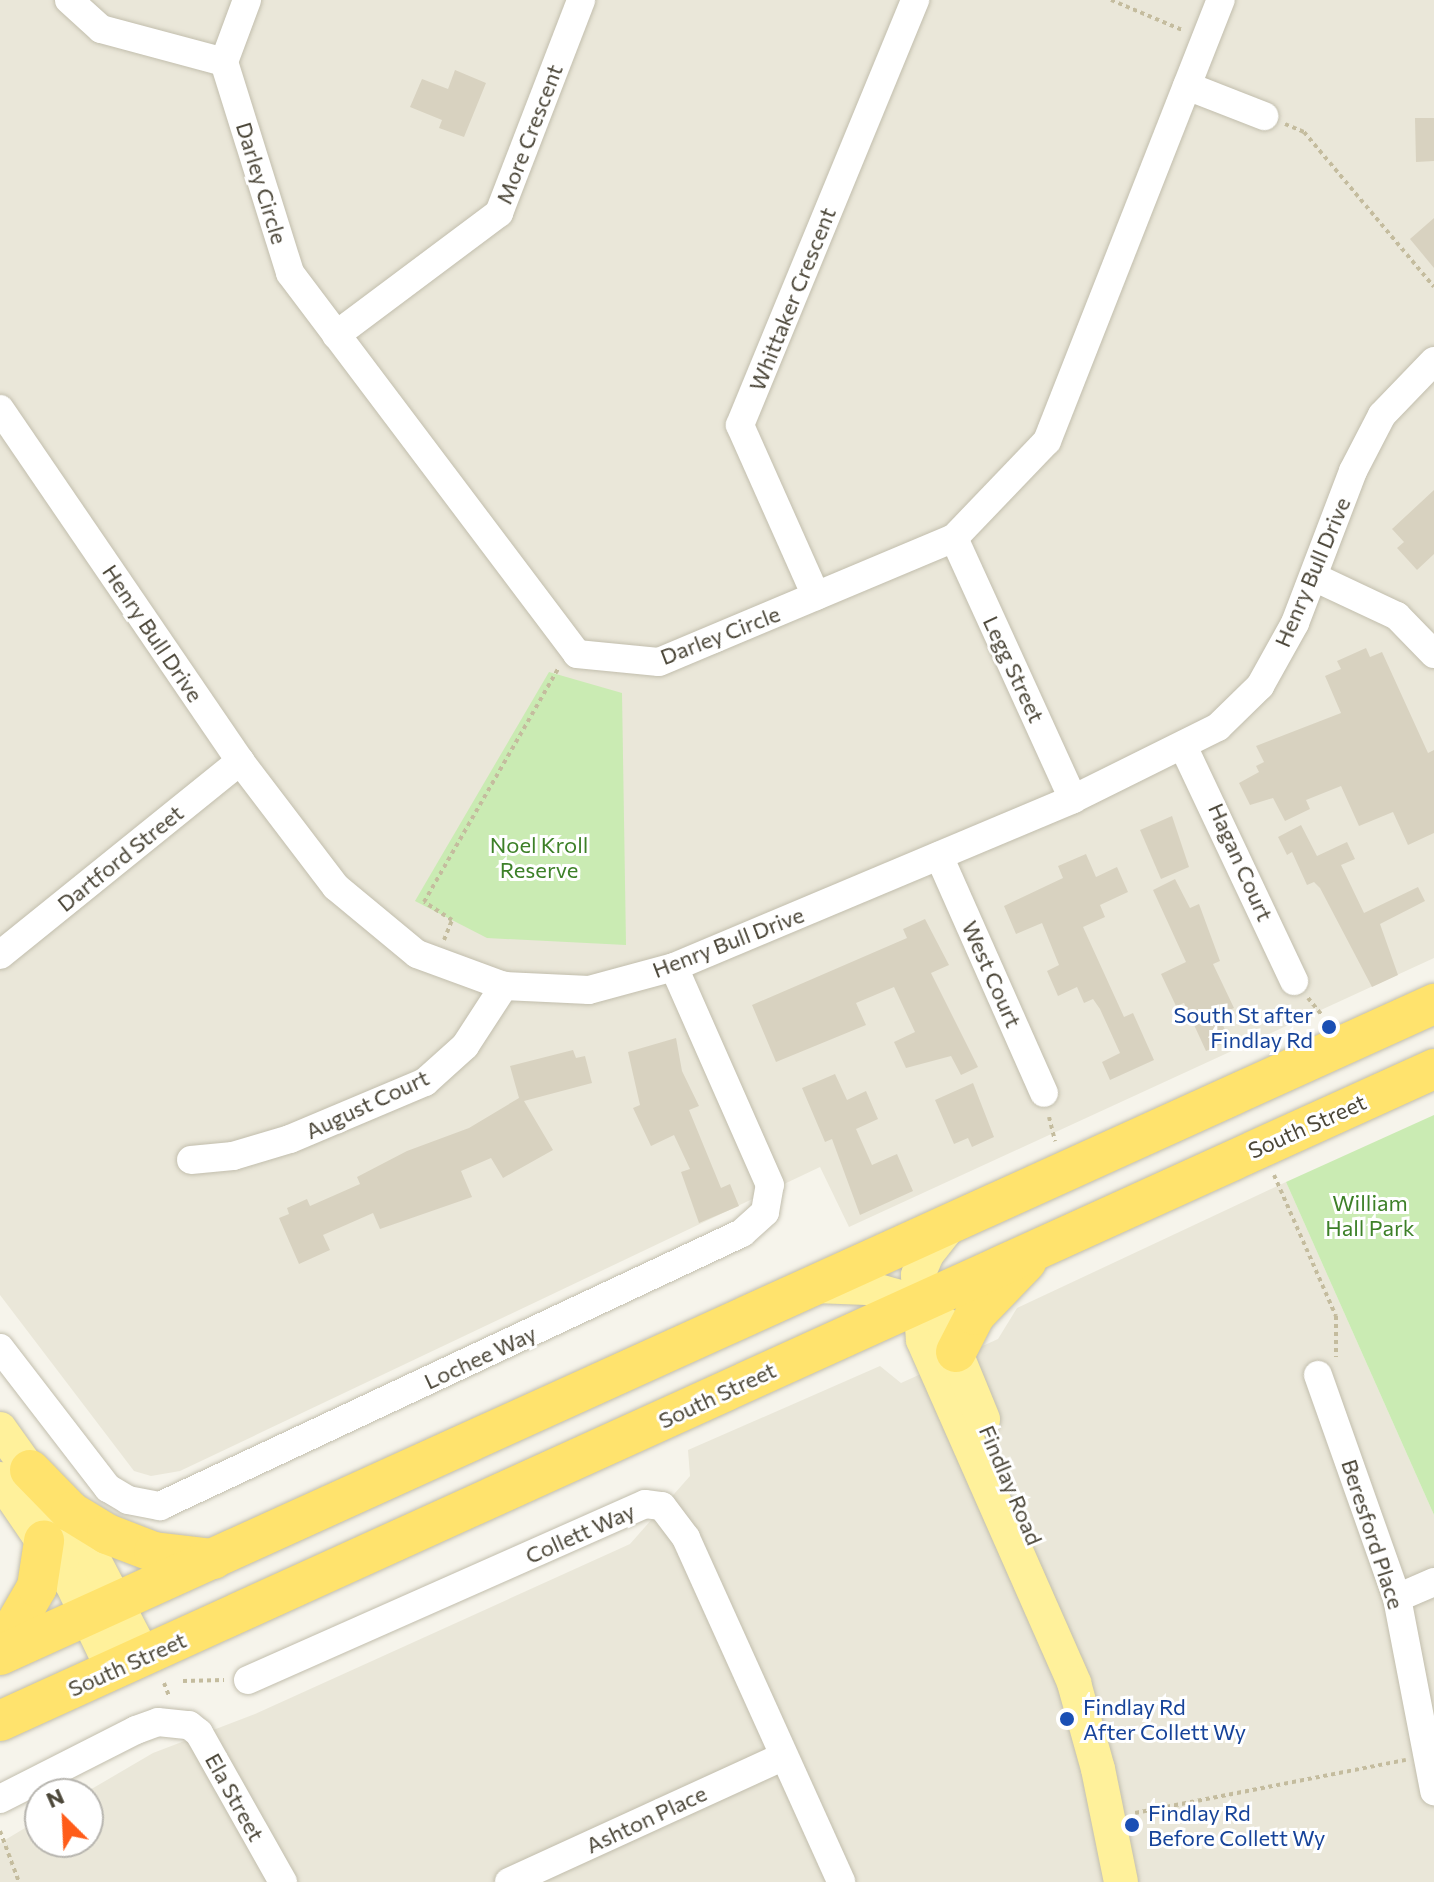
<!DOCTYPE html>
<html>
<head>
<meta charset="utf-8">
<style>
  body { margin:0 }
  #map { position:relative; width:1434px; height:1882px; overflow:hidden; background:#f6f4eb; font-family:Commissioner,sans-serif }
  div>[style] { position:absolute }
  .residential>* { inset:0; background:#eae7d9 }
  .green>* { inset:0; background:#caebb3 }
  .building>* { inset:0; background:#d8d2c0 }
  .path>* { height:4px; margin-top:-2px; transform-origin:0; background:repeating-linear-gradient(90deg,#c4bc9e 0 4px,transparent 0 8px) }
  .roads { filter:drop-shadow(0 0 2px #c2bead) drop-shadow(0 0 2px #c2bead) }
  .minor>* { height:28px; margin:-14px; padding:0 14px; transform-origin:14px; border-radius:14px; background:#fff }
  .major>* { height:34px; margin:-17px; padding:0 17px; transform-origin:17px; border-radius:17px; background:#fff19b }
  .highway>* { height:40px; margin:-20px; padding:0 20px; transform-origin:20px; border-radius:20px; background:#ffe36d }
  .dots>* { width:22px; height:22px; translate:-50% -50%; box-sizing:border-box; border:4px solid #fff; border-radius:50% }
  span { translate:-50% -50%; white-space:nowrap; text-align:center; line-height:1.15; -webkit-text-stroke:6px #fff; paint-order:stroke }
  .street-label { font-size:22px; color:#4b4638 }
  .park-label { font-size:22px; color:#3d8028 }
  .transit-label { font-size:22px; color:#164399 }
  .right { translate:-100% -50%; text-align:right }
  .left { translate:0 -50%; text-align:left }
  .north { position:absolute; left:24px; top:1778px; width:80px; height:80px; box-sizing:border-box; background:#fff; border:2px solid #b7b5af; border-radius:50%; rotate:336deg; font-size:22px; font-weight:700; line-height:32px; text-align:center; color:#4b4638 }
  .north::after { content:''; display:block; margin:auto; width:28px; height:36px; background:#ff5c19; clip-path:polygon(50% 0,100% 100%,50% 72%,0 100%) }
</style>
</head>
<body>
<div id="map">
  <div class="residential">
    <i style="clip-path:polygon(0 0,1434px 0,1434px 958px,849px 1227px,820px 1167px,180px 1471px,151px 1476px,134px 1471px,0 1295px)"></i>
    <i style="clip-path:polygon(1286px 1182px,1434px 1515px,1434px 1882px,0 1882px,0 1843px,40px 1819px,40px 1842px,88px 1842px,88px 1794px,83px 1794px,153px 1753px,255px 1714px,630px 1544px,690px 1476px,688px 1450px,880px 1366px,901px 1383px,998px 1339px,1017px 1308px)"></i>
  </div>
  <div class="green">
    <i style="clip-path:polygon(549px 672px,622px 693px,626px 945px,487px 938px,415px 901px)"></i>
    <i style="clip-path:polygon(1434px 1115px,1434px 1515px,1286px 1182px)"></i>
  </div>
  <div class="building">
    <i style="clip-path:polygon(455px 70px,486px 83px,464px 137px,439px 128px,442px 120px,410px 107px,422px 79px,448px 89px)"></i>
    <i style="clip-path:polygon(1415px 118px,1434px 118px,1434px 161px,1416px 162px)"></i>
    <i style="clip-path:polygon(1434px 218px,1434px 268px,1410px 239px)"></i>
    <i style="clip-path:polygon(1434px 490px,1434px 554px,1417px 570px,1397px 548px,1404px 542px,1392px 529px)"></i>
    <i style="clip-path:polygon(1366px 648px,1370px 657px,1382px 652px,1428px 753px,1434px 750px,1434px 833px,1408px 845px,1393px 812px,1359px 826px,1341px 786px,1306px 800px,1310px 809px,1285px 821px,1273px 798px,1250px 805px,1239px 783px,1259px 772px,1256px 766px,1264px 762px,1256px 746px,1341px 713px,1325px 676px,1341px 669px,1337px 661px)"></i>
    <i style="clip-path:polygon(1172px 816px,1189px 867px,1161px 879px,1140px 830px)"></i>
    <i style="clip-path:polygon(1301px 825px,1317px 856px,1347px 842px,1355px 859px,1341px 865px,1364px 913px,1418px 887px,1425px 901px,1380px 924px,1398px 975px,1372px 987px,1320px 888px,1314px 882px,1307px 885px,1292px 852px,1287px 855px,1278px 837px)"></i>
    <i style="clip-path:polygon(1086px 854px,1096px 877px,1117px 867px,1128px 892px,1100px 905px,1105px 917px,1083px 927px,1124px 1017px,1133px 1013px,1154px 1060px,1110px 1080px,1102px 1062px,1120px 1053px,1100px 1009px,1093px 999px,1084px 1003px,1077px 987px,1058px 996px,1047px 971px,1059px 965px,1042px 923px,1016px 934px,1004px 906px,1063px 878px,1058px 866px)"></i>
    <i style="clip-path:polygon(1175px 879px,1190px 908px,1199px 904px,1220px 961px,1213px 964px,1234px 1008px,1218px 1015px,1230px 1040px,1206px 1051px,1184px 1003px,1176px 1006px,1161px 974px,1186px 962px,1153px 890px)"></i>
    <i style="clip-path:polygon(925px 919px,949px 965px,931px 973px,978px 1067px,961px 1075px,951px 1056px,906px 1068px,894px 1042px,915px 1032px,894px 987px,856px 1003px,866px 1025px,776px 1062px,752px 1005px,907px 938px,903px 929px)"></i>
    <i style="clip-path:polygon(676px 1038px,682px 1071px,699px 1106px,689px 1110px,721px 1188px,730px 1184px,739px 1206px,699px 1223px,681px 1172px,690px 1169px,674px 1135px,651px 1146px,633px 1108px,640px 1105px,628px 1052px)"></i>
    <i style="clip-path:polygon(573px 1050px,576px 1058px,585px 1056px,592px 1083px,524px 1101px,553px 1150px,503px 1178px,491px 1158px,461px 1171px,472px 1197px,380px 1229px,373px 1213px,323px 1235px,330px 1250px,299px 1264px,279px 1218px,289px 1214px,287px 1208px,307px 1199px,310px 1206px,360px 1184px,357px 1177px,407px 1151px,469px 1128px,519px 1098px,510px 1066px)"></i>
    <i style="clip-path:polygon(835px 1074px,847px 1100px,866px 1091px,878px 1119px,856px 1129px,872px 1165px,897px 1154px,913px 1191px,860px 1215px,832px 1139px,825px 1142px,802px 1088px)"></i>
    <i style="clip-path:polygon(973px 1083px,994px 1137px,972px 1147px,968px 1138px,954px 1144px,935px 1100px)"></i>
  </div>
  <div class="path">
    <i style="left:1111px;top:0;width:77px;rotate:22.9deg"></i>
    <i style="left:1285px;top:124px;width:21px;rotate:23deg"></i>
    <i style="left:1304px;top:132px;width:202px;rotate:50deg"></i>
    <i style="left:444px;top:940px;width:22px;rotate:-68deg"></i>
    <i style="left:452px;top:920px;width:33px;rotate:-147deg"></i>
    <i style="left:424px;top:902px;width:269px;rotate:-60.1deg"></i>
    <i style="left:1308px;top:998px;width:22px;rotate:51deg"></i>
    <i style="left:1049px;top:1117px;width:25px;rotate:76deg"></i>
    <i style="left:1274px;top:1175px;width:154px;rotate:66.3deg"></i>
    <i style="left:1336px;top:1316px;width:41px;rotate:90deg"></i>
    <i style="left:183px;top:1681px;width:41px;rotate:-1.4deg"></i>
    <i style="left:164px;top:1683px;width:14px;rotate:69deg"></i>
    <i style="left:1135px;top:1813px;width:276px;rotate:-11.1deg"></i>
    <i style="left:0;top:1831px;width:54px;rotate:69.6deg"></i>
  </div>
  <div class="roads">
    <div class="minor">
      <i style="left:69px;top:0;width:43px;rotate:42.2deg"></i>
      <i style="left:101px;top:29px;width:127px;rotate:15deg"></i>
      <i style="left:247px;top:0;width:66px;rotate:110.4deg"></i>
      <i style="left:224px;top:62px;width:221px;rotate:72.6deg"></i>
      <i style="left:290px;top:273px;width:477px;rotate:53deg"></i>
      <i style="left:577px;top:654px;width:82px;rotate:5.6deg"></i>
      <i style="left:659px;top:662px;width:320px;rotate:-22.8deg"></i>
      <i style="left:954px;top:538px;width:134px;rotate:-46.2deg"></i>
      <i style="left:1047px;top:441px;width:474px;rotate:-68.5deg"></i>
      <i style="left:1187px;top:86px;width:83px;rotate:21.3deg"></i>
      <i style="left:336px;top:335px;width:204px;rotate:-36.8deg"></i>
      <i style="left:499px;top:213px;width:228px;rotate:-68.9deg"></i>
      <i style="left:0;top:409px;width:426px;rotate:55.7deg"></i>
      <i style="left:240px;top:761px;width:158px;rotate:52.7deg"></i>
      <i style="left:336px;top:887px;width:105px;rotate:39.6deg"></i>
      <i style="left:417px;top:954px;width:93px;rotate:20.2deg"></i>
      <i style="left:504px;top:986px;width:85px;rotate:2.7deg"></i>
      <i style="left:589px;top:990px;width:88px;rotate:-15.1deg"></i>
      <i style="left:674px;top:967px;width:433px;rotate:-22.8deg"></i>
      <i style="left:1073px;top:799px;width:162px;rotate:-26.4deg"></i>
      <i style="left:1218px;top:727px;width:59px;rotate:-44.3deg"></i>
      <i style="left:1260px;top:686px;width:72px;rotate:-60.9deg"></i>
      <i style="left:1295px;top:623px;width:163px;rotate:-69.1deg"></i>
      <i style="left:1353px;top:471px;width:63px;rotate:-62.6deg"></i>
      <i style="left:1382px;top:415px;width:75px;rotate:-46.1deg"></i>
      <i style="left:954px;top:538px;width:287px;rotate:65.5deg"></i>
      <i style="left:1314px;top:577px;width:92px;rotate:25.2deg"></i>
      <i style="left:1397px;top:616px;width:53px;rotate:45.8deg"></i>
      <i style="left:816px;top:596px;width:187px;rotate:-114deg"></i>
      <i style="left:740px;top:425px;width:460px;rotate:-67.6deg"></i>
      <i style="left:1183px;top:746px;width:260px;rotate:64.7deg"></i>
      <i style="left:939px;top:856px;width:259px;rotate:66.1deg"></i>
      <i style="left:0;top:955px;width:309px;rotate:-38.9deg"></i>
      <i style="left:191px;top:1160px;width:42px;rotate:-5.4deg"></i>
      <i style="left:233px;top:1156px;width:59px;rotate:-16.6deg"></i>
      <i style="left:290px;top:1139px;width:147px;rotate:-22.9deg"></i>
      <i style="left:425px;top:1082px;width:54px;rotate:-42deg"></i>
      <i style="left:465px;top:1046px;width:72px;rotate:-57deg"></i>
      <i style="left:0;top:1348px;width:177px;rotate:52.4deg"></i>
      <i style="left:108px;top:1488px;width:23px;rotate:31deg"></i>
      <i style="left:128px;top:1500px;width:33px;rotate:11deg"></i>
      <i style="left:160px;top:1506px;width:643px;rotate:-25.13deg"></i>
      <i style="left:742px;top:1233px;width:31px;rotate:-42deg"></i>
      <i style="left:765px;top:1212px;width:27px;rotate:-80deg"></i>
      <i style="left:770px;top:1185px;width:238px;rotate:-113.8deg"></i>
      <i style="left:1318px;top:1375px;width:237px;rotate:70.5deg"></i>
      <i style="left:1397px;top:1598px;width:197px;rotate:79.1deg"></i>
      <i style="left:1397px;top:1598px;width:40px;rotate:-23.4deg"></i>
      <i style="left:248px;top:1680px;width:434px;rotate:-23.9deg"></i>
      <i style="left:645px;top:1504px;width:17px;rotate:7deg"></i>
      <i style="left:662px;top:1506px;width:40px;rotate:53deg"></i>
      <i style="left:686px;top:1538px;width:377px;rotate:65.7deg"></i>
      <i style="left:0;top:1799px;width:153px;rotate:-26.9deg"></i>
      <i style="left:136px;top:1730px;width:23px;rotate:-20deg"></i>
      <i style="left:158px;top:1722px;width:31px;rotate:6deg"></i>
      <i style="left:189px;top:1725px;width:13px;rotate:39deg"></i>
      <i style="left:199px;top:1733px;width:171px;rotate:60.6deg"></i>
      <i style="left:509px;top:1882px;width:302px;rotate:-24.6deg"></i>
    </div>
    <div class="major">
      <i style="left:954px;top:1220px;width:43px;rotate:128.5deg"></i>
      <i style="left:927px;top:1254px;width:23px;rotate:113deg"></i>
      <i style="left:918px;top:1275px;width:65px;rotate:85.6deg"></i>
      <i style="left:923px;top:1340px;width:375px;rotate:66.2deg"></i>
      <i style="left:1074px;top:1683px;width:89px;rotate:74.4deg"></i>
      <i style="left:1098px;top:1769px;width:115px;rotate:78.5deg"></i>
      <i style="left:814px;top:1286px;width:54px;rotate:2.1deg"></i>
      <i style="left:868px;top:1288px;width:51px;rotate:15.9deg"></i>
      <i style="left:917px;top:1302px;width:35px;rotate:39deg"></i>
      <i style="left:944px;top:1324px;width:103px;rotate:67.7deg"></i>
      <i style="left:0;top:1429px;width:163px;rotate:54.5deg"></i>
      <i style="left:95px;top:1562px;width:106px;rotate:62.5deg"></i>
      <i style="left:0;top:1479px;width:127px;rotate:55.6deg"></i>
      <i style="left:72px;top:1584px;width:95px;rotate:64.5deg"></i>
    </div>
    <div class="highway">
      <i style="left:956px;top:1352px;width:42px;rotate:-62.8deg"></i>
      <i style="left:975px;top:1315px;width:74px;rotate:-46.1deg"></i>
      <i style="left:30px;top:1470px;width:59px;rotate:45.7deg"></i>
      <i style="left:71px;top:1512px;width:42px;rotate:31.4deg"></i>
      <i style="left:107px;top:1534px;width:50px;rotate:21deg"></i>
      <i style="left:154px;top:1552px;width:60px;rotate:6.7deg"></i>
      <i style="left:0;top:1651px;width:74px;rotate:-60deg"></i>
      <i style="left:37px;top:1587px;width:47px;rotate:-81.3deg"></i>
      <i style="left:0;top:1655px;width:1575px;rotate:-24.42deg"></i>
      <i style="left:0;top:1721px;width:1575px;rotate:-24.45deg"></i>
    </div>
  </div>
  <div class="dots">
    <i style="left:1329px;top:1027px;background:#1a4fb4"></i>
    <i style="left:1067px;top:1719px;background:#1a4fb4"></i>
    <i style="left:1132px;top:1825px;background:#1a4fb4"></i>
  </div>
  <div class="street-label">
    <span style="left:529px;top:134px;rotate:-69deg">More Crescent</span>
    <span style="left:262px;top:183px;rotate:73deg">Darley Circle</span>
    <span style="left:792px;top:299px;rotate:-68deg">Whittaker Crescent</span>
    <span style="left:1312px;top:572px;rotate:-67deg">Henry Bull Drive</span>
    <span style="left:153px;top:633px;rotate:56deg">Henry Bull Drive</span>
    <span style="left:720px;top:635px;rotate:-21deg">Darley Circle</span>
    <span style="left:1014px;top:669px;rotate:65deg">Legg Street</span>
    <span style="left:120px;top:858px;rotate:-39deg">Dartford Street</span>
    <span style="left:1241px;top:862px;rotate:66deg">Hagan Court</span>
    <span style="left:728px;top:942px;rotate:-21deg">Henry Bull Drive</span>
    <span style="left:992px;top:974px;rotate:66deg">West Court</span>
    <span style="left:367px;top:1104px;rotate:-25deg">August Court</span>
    <span style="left:1307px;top:1126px;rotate:-24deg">South Street</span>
    <span style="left:480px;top:1357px;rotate:-25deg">Lochee Way</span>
    <span style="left:717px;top:1395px;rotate:-25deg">South Street</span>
    <span style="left:1011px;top:1485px;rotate:67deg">Findlay Road</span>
    <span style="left:580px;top:1533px;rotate:-24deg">Collett Way</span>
    <span style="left:1373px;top:1534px;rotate:72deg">Beresford Place</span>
    <span style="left:127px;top:1664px;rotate:-24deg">South Street</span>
    <span style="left:235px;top:1797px;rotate:61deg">Ela Street</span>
    <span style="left:646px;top:1819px;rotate:-25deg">Ashton Place</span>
  </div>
  <div class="park-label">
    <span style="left:539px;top:857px">Noel Kroll<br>Reserve</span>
    <span style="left:1370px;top:1215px">William<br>Hall Park</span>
  </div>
  <div class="transit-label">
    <span class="right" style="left:1313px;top:1027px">South St after<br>Findlay Rd</span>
    <span class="left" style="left:1083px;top:1719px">Findlay Rd<br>After Collett Wy</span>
    <span class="left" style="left:1148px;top:1825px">Findlay Rd<br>Before Collett Wy</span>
  </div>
  <div class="north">N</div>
</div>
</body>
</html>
